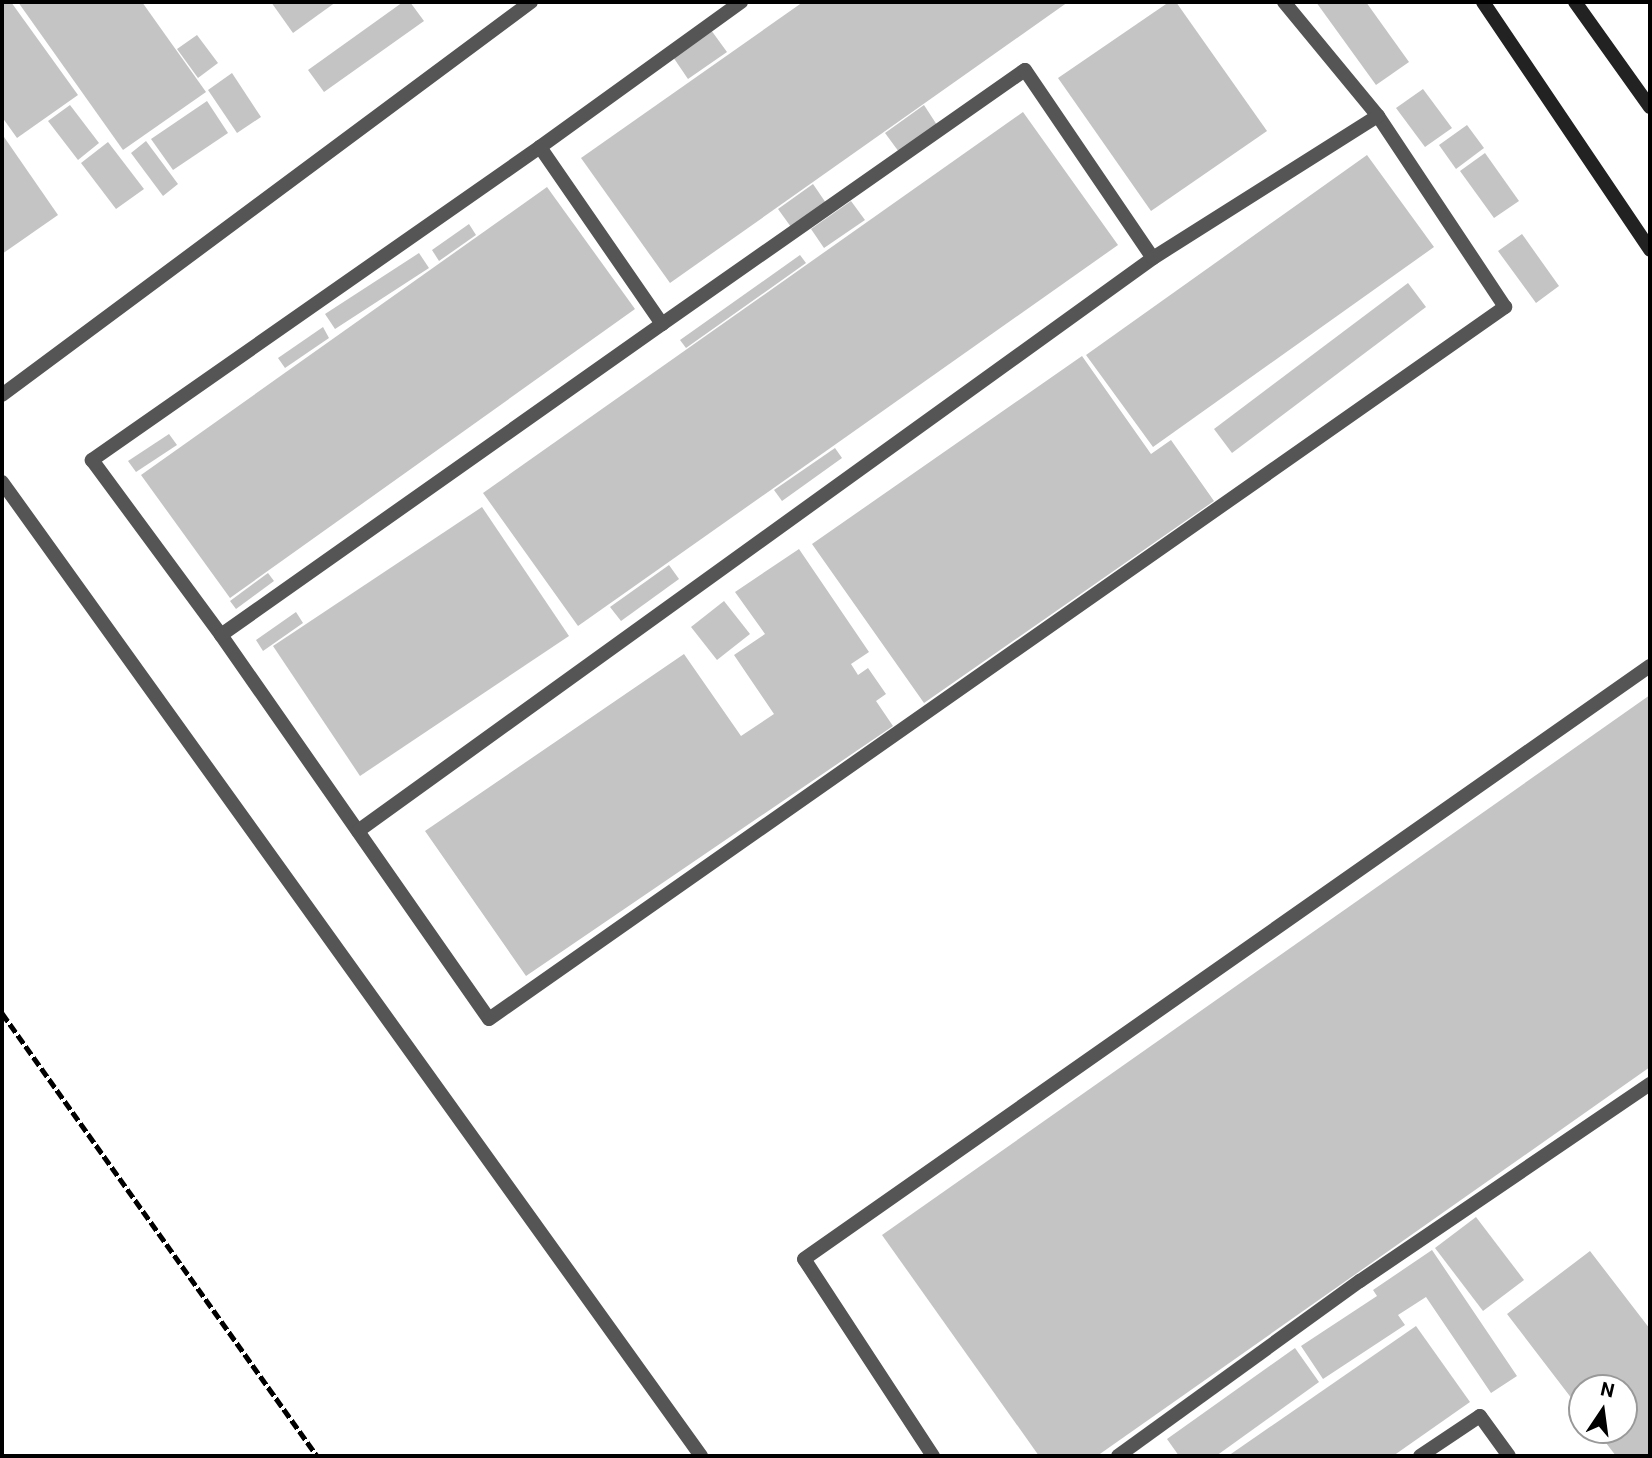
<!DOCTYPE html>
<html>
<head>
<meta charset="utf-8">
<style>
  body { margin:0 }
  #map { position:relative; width:1652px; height:1458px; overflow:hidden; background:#fff; font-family:Roboto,sans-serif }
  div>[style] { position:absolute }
  .building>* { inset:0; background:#c4c4c4 }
  .lane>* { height:14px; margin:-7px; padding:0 7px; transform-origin:7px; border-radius:7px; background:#555 }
  .street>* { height:14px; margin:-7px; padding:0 7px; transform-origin:7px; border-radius:7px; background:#555 }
  .secondary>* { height:14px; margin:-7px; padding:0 7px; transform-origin:7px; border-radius:7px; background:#222 }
  .rail>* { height:5px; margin-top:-2.5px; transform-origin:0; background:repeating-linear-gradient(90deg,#000 0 10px,transparent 0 13.5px) }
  span { translate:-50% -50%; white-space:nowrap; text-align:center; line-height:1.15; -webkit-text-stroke:6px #fff; paint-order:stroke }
  .frame { position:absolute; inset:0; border:4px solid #000; pointer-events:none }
  .north { position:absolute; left:1568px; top:1374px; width:70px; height:70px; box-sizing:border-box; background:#fff; border:2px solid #999; border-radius:50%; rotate:13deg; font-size:19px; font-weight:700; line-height:28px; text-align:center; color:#000 }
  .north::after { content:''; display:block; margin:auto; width:24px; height:32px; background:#000; clip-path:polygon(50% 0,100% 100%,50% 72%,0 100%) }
</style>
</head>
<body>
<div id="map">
  <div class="building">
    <i style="clip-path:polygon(2px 2px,11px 2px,78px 95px,17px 138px,2px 117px)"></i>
    <i style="clip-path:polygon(18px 2px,142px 2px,206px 92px,123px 150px)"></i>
    <i style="clip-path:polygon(271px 2px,336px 2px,293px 33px)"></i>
    <i style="clip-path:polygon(403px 2px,410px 2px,424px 21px,324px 92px,308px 70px)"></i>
    <i style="clip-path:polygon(803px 2px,1068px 2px,670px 283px,581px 158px)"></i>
    <i style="clip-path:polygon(1169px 2px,1176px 2px,1267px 131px,1151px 211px,1058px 78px)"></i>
    <i style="clip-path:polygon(1316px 2px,1366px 2px,1409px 62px,1376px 85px)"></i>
    <i style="clip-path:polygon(711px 30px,727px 52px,688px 79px,673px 57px)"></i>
    <i style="clip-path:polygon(197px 35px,218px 63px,198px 78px,177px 49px)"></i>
    <i style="clip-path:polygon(232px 73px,261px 117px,237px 133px,208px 90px)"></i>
    <i style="clip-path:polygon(1423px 89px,1452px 128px,1425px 147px,1396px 108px)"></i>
    <i style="clip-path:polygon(207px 101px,228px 133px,173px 170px,151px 139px)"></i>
    <i style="clip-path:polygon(70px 105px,99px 143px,78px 160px,48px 121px)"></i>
    <i style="clip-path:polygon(924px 105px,937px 125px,899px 152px,885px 133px)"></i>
    <i style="clip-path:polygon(1023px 112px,1118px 245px,578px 626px,483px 493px)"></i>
    <i style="clip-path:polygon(1467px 125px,1484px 148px,1456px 169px,1439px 145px)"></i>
    <i style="clip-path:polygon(2px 134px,58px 215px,2px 254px)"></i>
    <i style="clip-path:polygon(146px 141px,178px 184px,163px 196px,131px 153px)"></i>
    <i style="clip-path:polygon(108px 142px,144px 189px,116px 209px,81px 163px)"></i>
    <i style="clip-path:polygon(1485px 153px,1519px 201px,1494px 218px,1460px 171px)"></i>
    <i style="clip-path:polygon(1367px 155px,1434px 247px,1153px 447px,1086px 355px)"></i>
    <i style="clip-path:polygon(813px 184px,826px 203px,791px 227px,778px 209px)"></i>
    <i style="clip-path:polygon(547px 187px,635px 309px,230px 598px,141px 475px)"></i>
    <i style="clip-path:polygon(851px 201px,865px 220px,824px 248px,811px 229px)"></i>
    <i style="clip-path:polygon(469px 224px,476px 235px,439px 261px,432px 250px)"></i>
    <i style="clip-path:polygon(1522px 234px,1559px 286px,1536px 303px,1498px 251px)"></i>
    <i style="clip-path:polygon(419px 253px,429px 268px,335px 329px,325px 314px)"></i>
    <i style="clip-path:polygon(800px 255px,806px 263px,686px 348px,680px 340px)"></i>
    <i style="clip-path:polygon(1408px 283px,1426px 307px,1232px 453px,1214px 429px)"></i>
    <i style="clip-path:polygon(323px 327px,329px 338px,285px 368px,278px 358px)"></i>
    <i style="clip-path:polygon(1082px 356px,1151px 454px,1171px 440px,1214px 501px,924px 703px,812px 544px)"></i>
    <i style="clip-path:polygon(169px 434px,177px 445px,136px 472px,128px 461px)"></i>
    <i style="clip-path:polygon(835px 448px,842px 458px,782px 501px,774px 490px)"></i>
    <i style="clip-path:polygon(482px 507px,569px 636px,360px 776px,273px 646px)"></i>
    <i style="clip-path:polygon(799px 549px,869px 652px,851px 664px,858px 675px,868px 668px,886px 694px,876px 701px,893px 726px,526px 976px,425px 831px,684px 654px,741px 736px,774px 714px,734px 655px,765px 634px,735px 592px)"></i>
    <i style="clip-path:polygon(669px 565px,679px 579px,621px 621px,610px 607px)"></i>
    <i style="clip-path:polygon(268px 573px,274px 581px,236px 609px,230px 601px)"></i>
    <i style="clip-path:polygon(724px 601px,750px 634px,717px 660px,691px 627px)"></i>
    <i style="clip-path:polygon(296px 612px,303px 623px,263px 651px,256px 640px)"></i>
    <i style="clip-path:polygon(1650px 695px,1650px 1067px,1097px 1456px,1039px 1456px,882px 1235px)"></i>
    <i style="clip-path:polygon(1476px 1217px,1524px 1280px,1483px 1311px,1435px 1248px)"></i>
    <i style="clip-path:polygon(1432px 1250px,1517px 1376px,1491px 1393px,1426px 1297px,1398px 1315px,1405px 1325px,1323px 1379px,1301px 1346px,1377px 1296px,1373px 1290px)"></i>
    <i style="clip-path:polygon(1590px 1251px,1650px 1329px,1650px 1456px,1616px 1456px,1596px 1430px,1624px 1430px,1624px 1388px,1582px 1388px,1582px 1412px,1507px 1314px)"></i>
    <i style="clip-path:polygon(1416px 1326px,1470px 1402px,1393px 1456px,1228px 1456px)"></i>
    <i style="clip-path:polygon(1295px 1348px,1319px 1382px,1216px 1456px,1179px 1456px,1167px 1439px)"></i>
  </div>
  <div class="lane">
    <i style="left:540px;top:147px;width:547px;rotate:145.06deg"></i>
    <i style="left:92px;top:460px;width:217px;rotate:53.6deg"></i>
    <i style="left:221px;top:635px;width:468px;rotate:55.1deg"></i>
    <i style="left:489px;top:1019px;width:1241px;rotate:-35.02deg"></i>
    <i style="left:1505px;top:307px;width:229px;rotate:-123.6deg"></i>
    <i style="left:1378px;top:116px;width:148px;rotate:-129.5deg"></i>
    <i style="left:662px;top:324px;width:443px;rotate:-35deg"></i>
    <i style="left:1025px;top:70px;width:227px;rotate:55.8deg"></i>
    <i style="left:2px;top:395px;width:659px;rotate:-36.61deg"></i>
    <i style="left:221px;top:635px;width:540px;rotate:-35.19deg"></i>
    <i style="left:662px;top:324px;width:215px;rotate:-124.6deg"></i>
    <i style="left:540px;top:147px;width:248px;rotate:-35.8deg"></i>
    <i style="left:358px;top:831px;width:980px;rotate:-35.78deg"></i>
    <i style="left:1153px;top:258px;width:266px;rotate:-32.3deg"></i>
    <i style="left:933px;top:1456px;width:235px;rotate:-123.2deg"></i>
    <i style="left:804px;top:1259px;width:1033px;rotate:-35.03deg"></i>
    <i style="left:1118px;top:1456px;width:299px;rotate:-35.9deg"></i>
    <i style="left:1360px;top:1281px;width:351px;rotate:-34.2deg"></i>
    <i style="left:1420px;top:1456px;width:72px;rotate:-33.7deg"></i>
    <i style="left:1480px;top:1416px;width:49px;rotate:54.1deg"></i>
  </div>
  <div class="street">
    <i style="left:2px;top:482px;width:1199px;rotate:54.33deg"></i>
  </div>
  <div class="secondary">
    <i style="left:1483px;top:2px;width:299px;rotate:56deg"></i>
    <i style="left:1575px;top:2px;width:129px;rotate:54.5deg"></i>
  </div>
  <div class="rail">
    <i style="left:2px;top:1013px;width:544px;rotate:54.58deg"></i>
  </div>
  <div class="frame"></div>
  <div class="north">N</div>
</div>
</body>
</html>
